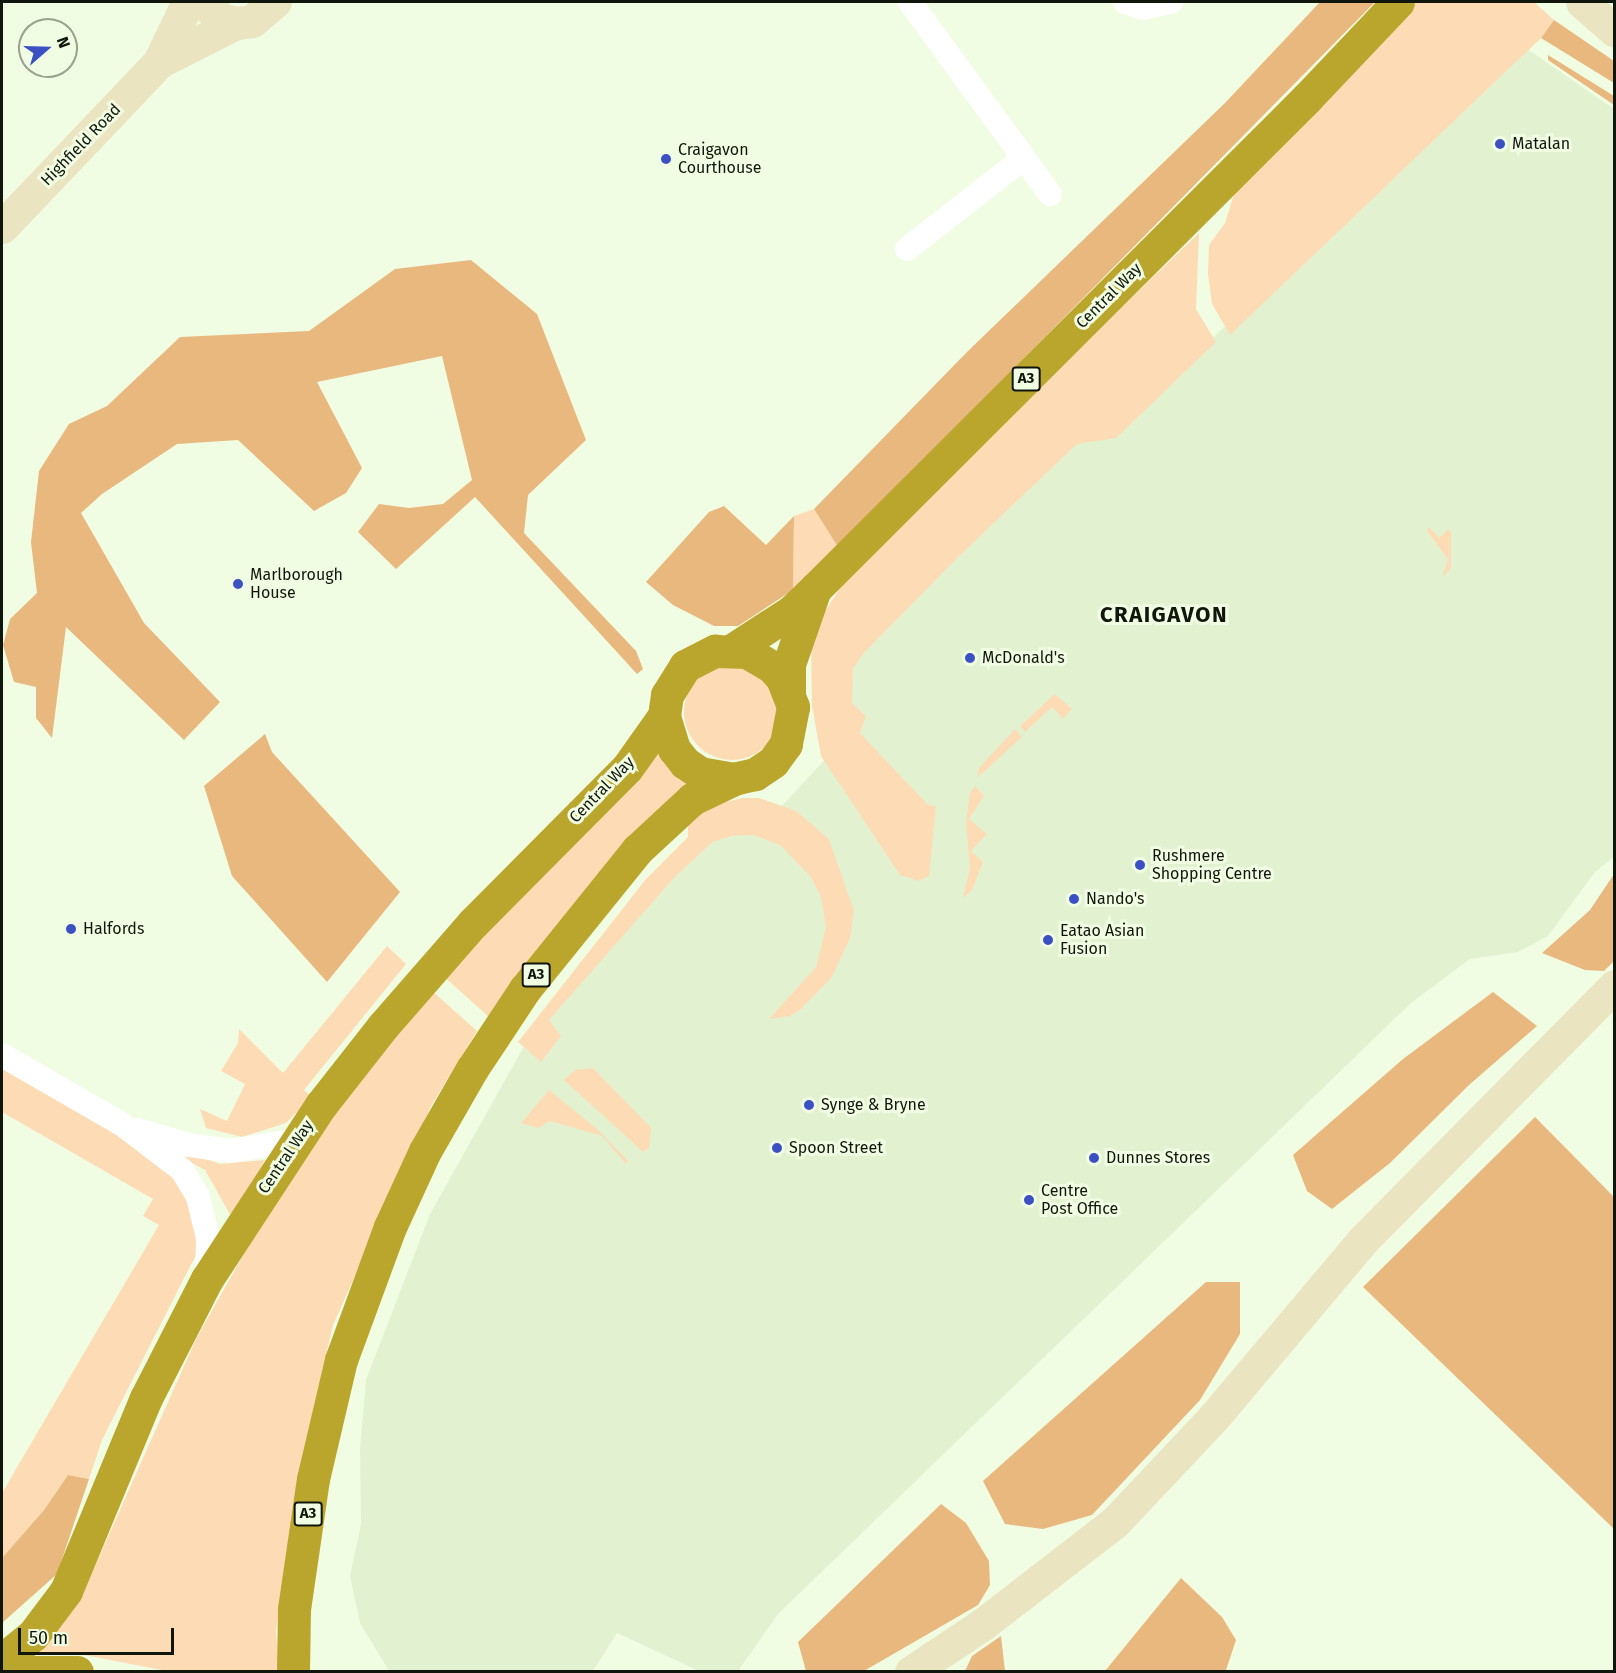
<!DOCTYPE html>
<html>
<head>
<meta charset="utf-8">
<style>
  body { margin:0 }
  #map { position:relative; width:1616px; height:1673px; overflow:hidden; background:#f0fde2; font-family:"Fira Sans",sans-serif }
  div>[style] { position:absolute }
  .built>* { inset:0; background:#e2f2d1 }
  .green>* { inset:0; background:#fddcb5 }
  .round { border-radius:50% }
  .forest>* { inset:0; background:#e8b87f }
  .street>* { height:24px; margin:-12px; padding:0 12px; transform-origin:12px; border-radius:12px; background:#fff }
  .secondary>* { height:33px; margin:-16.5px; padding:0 16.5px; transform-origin:16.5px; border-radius:16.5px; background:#eae4c0 }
  .highway>* { height:33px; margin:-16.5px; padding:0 16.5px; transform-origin:16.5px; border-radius:16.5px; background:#baa62d }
  .dots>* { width:16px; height:16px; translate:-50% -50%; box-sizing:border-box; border:3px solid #f0fde2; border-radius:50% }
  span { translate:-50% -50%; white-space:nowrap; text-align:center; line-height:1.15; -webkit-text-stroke:6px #f0fde2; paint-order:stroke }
  .shield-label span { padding:2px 4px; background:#f0fde2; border:2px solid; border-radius:4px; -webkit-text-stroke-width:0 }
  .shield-label { font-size:15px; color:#11160d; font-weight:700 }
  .poi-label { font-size:16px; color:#11160d }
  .left { translate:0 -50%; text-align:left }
  .street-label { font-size:16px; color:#11160d }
  .district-label { font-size:22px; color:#11160d; font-weight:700; letter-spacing:1.5px }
  .frame { position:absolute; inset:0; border:3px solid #11160d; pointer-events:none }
  .north { position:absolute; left:18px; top:18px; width:60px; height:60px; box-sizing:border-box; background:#f0fde2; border:2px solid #97a18d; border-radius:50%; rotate:70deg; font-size:16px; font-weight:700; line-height:24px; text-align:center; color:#11160d }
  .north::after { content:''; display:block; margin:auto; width:21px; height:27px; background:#3b51c3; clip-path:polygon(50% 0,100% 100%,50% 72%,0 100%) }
  .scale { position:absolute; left:18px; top:1628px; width:156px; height:27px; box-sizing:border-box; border:3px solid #11160d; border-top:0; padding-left:8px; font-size:18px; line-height:21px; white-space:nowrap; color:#11160d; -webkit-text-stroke:4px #f0fde2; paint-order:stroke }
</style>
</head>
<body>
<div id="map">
  <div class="built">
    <i style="clip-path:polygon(1523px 46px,1614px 109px,1614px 857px,1595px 872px,1548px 936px,1518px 952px,1470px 959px,1411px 1003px,778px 1614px,738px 1671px,699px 1671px,617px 1633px,593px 1671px,389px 1671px,360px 1623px,350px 1576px,361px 1524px,360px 1448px,366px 1380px,430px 1214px,532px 1032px,710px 823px,766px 823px,828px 756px,822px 693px,1050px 444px,1111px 431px,1371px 193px)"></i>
  </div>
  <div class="green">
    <i style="clip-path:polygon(1415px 2px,1534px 2px,1554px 20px,1541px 38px,1230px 335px,1212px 304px,1208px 274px,1209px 245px,1225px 223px,1236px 188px,1335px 90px)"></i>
    <i style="clip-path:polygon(1199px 233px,1196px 309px,1216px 342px,1116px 438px,1077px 444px,956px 559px,863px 654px,853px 669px,852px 703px,866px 716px,860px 733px,928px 805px,936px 806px,929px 876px,919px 881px,900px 875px,821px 756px,812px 706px,811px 645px,825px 611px,850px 573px,999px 424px)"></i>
    <i style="clip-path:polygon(814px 509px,838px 547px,793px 590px,794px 516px)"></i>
    <i style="clip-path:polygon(1429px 527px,1439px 538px,1448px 529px,1451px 533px,1451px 568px,1442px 578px,1448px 559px,1427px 531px)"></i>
    <i class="round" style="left:684px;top:664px;width:96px;height:96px"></i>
    <i style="clip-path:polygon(1055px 694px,1072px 709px,1063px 719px,1052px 707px,1025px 732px,1020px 726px)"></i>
    <i style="clip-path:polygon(1015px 729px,1022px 737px,977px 778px,979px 768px)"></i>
    <i style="clip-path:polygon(660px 745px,690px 780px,635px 831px,489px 1017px,442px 975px)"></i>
    <i style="clip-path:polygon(975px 786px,984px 796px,969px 819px,987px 834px,971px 851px,983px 862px,972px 890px,963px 898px,970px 868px,966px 822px,970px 793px)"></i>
    <i style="clip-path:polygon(742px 798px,759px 798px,796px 811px,829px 839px,854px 911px,850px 938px,832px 977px,801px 1009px,790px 1016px,769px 1019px,816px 967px,826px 927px,821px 897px,810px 876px,780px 845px,753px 835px,731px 836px,712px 842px,672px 880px,549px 1020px,561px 1036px,541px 1062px,518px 1042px,646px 879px,688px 837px,688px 824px,709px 806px)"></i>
    <i style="clip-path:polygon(387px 946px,406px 964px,304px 1090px,312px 1097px,286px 1123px,242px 1137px,206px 1128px,200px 1109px,227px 1121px,245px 1084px,221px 1071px,238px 1043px,239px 1029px,283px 1073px)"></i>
    <i style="clip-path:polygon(431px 990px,477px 1031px,431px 1106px,333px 1325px,302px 1456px,276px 1631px,279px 1671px,167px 1671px,79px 1654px,38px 1652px,79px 1602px,197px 1337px,254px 1236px,331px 1116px)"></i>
    <i style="clip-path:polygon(593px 1068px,651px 1128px,649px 1148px,643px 1152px,564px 1080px,575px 1070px)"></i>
    <i style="clip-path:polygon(2px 1069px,122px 1136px,190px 1191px,204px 1239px,102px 1440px,89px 1479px,68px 1475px,44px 1510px,2px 1558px,2px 1493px,159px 1225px,143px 1216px,153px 1199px,2px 1112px)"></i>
    <i style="clip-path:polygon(549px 1090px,597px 1129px,628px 1161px,626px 1164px,602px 1136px,550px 1121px,538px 1128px,521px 1123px)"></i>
    <i style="clip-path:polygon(145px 1137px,220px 1164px,265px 1160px,232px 1218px,205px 1170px)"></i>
  </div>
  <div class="forest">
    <i style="clip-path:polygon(1320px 2px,1375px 2px,838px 547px,814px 509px,967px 352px,1225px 103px)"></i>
    <i style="clip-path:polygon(1554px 20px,1614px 61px,1614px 83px,1541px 38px)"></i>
    <i style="clip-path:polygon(1548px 55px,1614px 96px,1614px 105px,1548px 60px)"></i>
    <i style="clip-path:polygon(471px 260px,537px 314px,586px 440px,528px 495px,524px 533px,636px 651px,643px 669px,637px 674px,475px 497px,396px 569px,358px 532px,379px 504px,409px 508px,443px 504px,472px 480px,442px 356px,317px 382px,362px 468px,346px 493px,314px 511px,238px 440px,177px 444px,102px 494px,81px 513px,144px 623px,220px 702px,184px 740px,66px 627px,52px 738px,36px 718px,36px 687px,14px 682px,3px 645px,10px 619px,37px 593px,31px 542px,39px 471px,69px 424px,107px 406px,180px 337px,309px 331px,395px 269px)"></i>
    <i style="clip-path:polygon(724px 506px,766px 545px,794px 516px,793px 590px,738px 626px,714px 626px,673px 605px,646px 582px,709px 512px)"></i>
    <i style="clip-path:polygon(265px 734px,272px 752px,400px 892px,327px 982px,232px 876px,204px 786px)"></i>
    <i style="clip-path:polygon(1614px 874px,1614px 961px,1604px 971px,1585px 970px,1542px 953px,1590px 910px)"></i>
    <i style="clip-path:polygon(1493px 992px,1537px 1026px,1469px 1085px,1390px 1163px,1332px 1209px,1307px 1191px,1293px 1155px,1403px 1059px)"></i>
    <i style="clip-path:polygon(1535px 1117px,1614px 1197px,1614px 1529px,1363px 1287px)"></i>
    <i style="clip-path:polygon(1206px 1282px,1240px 1282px,1240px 1334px,1200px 1400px,1092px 1515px,1043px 1529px,1005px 1524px,983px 1481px)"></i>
    <i style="clip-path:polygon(68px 1475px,89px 1479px,57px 1574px,2px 1623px,2px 1558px,44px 1510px)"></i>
    <i style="clip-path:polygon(941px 1504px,966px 1523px,989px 1561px,990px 1585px,978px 1605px,864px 1671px,806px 1671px,798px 1642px)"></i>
    <i style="clip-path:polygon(1181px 1578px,1222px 1617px,1236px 1640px,1226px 1670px,1105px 1671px)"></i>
    <i style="clip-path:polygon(1001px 1636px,1005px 1671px,965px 1671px,972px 1656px)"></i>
  </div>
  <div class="street">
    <i style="left:910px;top:2px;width:238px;rotate:53.9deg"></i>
    <i style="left:1125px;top:2px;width:18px;rotate:19deg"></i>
    <i style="left:1142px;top:8px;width:30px;rotate:-12deg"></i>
    <i style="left:907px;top:249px;width:148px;rotate:-37.9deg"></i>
    <i style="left:2px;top:1055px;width:140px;rotate:30deg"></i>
    <i style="left:123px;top:1125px;width:74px;rotate:37.3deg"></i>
    <i style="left:182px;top:1170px;width:31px;rotate:59deg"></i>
    <i style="left:198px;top:1197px;width:42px;rotate:76.3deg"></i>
    <i style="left:208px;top:1238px;width:41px;rotate:91.4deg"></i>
    <i style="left:138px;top:1130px;width:53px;rotate:16.4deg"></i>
    <i style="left:189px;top:1145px;width:41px;rotate:8.3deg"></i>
    <i style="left:230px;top:1151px;width:68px;rotate:-9.3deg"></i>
  </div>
  <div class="secondary">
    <i style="left:203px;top:2px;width:25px;rotate:43deg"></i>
    <i style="left:221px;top:19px;width:16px;rotate:15deg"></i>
    <i style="left:236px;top:23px;width:16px;rotate:-7deg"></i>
    <i style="left:252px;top:21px;width:30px;rotate:-40deg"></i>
    <i style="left:1582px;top:2px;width:43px;rotate:41.2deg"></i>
    <i style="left:159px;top:62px;width:86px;rotate:-26.9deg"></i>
    <i style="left:2px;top:227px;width:228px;rotate:-46.4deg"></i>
    <i style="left:159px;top:62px;width:67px;rotate:-64.2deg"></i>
    <i style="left:911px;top:1672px;width:87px;rotate:-33.7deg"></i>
    <i style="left:983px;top:1624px;width:167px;rotate:-37.7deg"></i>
    <i style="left:1115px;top:1522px;width:144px;rotate:-46.7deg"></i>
    <i style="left:1214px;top:1417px;width:231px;rotate:-49.9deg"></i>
    <i style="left:1363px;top:1240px;width:357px;rotate:-45.3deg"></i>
  </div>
  <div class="highway">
    <i style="left:732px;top:650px;width:72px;rotate:-33deg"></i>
    <i style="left:792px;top:611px;width:33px;rotate:-44deg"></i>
    <i style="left:816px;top:588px;width:694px;rotate:-44.94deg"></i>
    <i style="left:1307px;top:98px;width:132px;rotate:-46.5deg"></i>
    <i style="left:789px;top:691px;width:27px;rotate:-90deg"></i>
    <i style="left:789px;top:664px;width:76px;rotate:-70.9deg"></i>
    <i style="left:2px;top:1660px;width:40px;rotate:-39deg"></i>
    <i style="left:33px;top:1635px;width:55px;rotate:-53.1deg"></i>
    <i style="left:66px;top:1591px;width:209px;rotate:-67.5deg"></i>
    <i style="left:146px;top:1398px;width:134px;rotate:-62.9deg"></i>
    <i style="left:207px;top:1279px;width:208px;rotate:-56.8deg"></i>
    <i style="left:321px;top:1105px;width:100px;rotate:-51.9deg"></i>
    <i style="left:383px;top:1026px;width:137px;rotate:-48.9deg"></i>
    <i style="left:473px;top:923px;width:218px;rotate:-45.2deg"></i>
    <i style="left:627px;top:768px;width:64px;rotate:-54.6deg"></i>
    <i style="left:664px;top:716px;width:21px;rotate:-82deg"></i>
    <i style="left:667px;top:695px;width:34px;rotate:-58deg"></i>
    <i style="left:685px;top:666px;width:34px;rotate:-27deg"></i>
    <i style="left:715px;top:651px;width:32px;rotate:2deg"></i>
    <i style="left:747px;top:652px;width:29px;rotate:31deg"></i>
    <i style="left:772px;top:667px;width:15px;rotate:48deg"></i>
    <i style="left:782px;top:678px;width:31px;rotate:69deg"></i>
    <i style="left:793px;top:707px;width:38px;rotate:101deg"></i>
    <i style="left:786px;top:744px;width:22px;rotate:126deg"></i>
    <i style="left:773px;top:762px;width:22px;rotate:146deg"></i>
    <i style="left:755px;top:774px;width:22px;rotate:167deg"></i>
    <i style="left:734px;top:779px;width:35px;rotate:-170deg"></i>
    <i style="left:700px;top:773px;width:18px;rotate:-146deg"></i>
    <i style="left:685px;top:763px;width:18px;rotate:-128deg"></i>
    <i style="left:674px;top:749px;width:34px;rotate:-107deg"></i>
    <i style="left:10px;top:1672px;width:67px"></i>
    <i style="left:293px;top:1672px;width:63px;rotate:-89.1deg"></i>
    <i style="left:294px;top:1609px;width:131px;rotate:-81.7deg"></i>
    <i style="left:313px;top:1479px;width:122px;rotate:-76.8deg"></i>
    <i style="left:341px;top:1360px;width:142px;rotate:-69.8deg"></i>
    <i style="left:390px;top:1227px;width:84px;rotate:-65.3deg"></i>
    <i style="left:425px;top:1151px;width:95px;rotate:-60.2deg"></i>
    <i style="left:472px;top:1069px;width:96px;rotate:-56.5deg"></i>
    <i style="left:525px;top:989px;width:179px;rotate:-51.1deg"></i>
    <i style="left:637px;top:850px;width:75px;rotate:-42.8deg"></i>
    <i style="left:692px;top:799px;width:47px;rotate:-25.5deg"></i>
  </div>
  <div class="dots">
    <i style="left:1500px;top:144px;background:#3b51c3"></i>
    <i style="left:666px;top:159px;background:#3b51c3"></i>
    <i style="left:238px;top:584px;background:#3b51c3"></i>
    <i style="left:970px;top:658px;background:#3b51c3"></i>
    <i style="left:1140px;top:865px;background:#3b51c3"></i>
    <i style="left:1074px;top:899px;background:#3b51c3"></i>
    <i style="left:71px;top:929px;background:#3b51c3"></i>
    <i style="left:1048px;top:940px;background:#3b51c3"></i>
    <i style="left:809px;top:1105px;background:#3b51c3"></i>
    <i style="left:777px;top:1148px;background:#3b51c3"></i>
    <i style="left:1094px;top:1158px;background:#3b51c3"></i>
    <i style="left:1029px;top:1200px;background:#3b51c3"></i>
  </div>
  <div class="shield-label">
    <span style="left:1026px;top:379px">A3</span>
    <span style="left:536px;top:975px">A3</span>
    <span style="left:308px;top:1514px">A3</span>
  </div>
  <div class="poi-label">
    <span class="left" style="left:1512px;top:144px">Matalan</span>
    <span class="left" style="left:678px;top:159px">Craigavon<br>Courthouse</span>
    <span class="left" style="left:250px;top:584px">Marlborough<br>House</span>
    <span class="left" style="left:982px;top:658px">McDonald's</span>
    <span class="left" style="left:1152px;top:865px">Rushmere<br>Shopping Centre</span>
    <span class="left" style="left:1086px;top:899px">Nando's</span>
    <span class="left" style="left:83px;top:929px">Halfords</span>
    <span class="left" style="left:1060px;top:940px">Eatao Asian<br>Fusion</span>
    <span class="left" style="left:821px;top:1105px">Synge &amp; Bryne</span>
    <span class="left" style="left:789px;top:1148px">Spoon Street</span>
    <span class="left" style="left:1106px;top:1158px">Dunnes Stores</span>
    <span class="left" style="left:1041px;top:1200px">Centre<br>Post Office</span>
  </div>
  <div class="street-label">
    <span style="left:81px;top:145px;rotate:-46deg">Highfield Road</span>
    <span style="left:1109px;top:296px;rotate:-45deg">Central Way</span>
    <span style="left:602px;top:790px;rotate:-46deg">Central Way</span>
    <span style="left:286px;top:1157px;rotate:-56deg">Central Way</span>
  </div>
  <div class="district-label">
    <span style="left:1164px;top:615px">CRAIGAVON</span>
  </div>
  <div class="frame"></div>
  <div class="north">N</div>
  <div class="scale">50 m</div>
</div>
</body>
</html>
